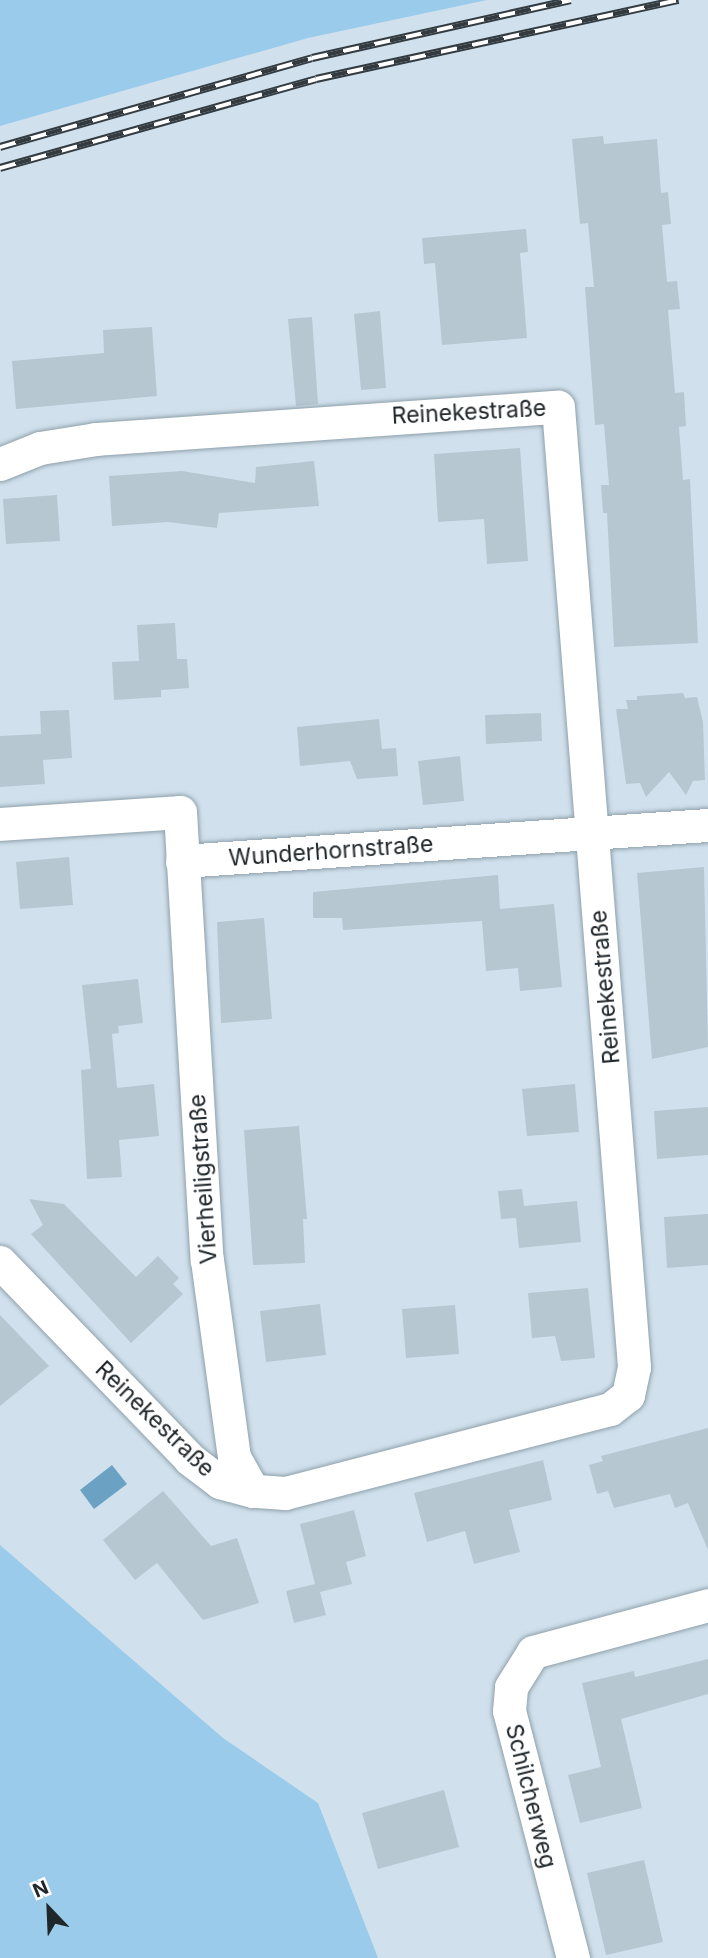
<!DOCTYPE html>
<html>
<head>
<meta charset="utf-8">
<style>
  body { margin:0 }
  #map { position:relative; width:708px; height:1958px; overflow:hidden; background:#d0e1ed; font-family:Inter,sans-serif }
  div>[style] { position:absolute }
  .green>* { inset:0; background:#9acbea }
  .water>* { inset:0; background:#6ba2c3 }
  .building>* { inset:0; background:#b6c7d2 }
  .roads { filter:drop-shadow(0 0 2px #8fa0aa) drop-shadow(0 0 2px #8fa0aa) }
  .minor>* { height:33px; margin:-16.5px; padding:0 16.5px; transform-origin:16.5px; border-radius:16.5px; background:#fff }
  .rail>* { height:8px; margin-top:-4px; transform-origin:0; background:repeating-linear-gradient(90deg,#fff 0 16px,#333b40 0 32px); box-sizing:border-box; border-block:2px solid #333b40 }
  span { translate:-50% -50%; white-space:nowrap; text-align:center; line-height:1.15; -webkit-text-stroke:5px #fff; paint-order:stroke }
  .street-label { font-size:23px; color:#20272b }
  .north { position:absolute; left:14px; top:1874px; width:70px; height:70px; -webkit-text-stroke:5px #fff; paint-order:stroke; rotate:337deg; font-size:19px; font-weight:700; line-height:28px; text-align:center; color:#20272b }
  .north::after { content:''; display:block; margin:auto; width:24px; height:32px; background:#20272b; clip-path:polygon(50% 0,100% 100%,50% 72%,0 100%) }
</style>
</head>
<body>
<div id="map">
  <div class="green">
    <i style="clip-path:polygon(0 0,487px 0,308px 38px,0 126px)"></i>
    <i style="clip-path:polygon(0 1545px,223px 1738px,318px 1803px,378px 1958px,0 1958px)"></i>
  </div>
  <div class="water">
    <i style="clip-path:polygon(112px 1465px,127px 1484px,94px 1509px,80px 1490px)"></i>
  </div>
  <div class="building">
    <i style="clip-path:polygon(603px 136px,604px 144px,657px 139px,661px 193px,668px 192px,671px 224px,662px 225px,667px 282px,677px 281px,680px 309px,668px 310px,675px 393px,684px 392px,686px 426px,679px 427px,683px 480px,690px 479px,698px 643px,614px 647px,607px 513px,603px 513px,601px 485px,609px 485px,604px 424px,595px 425px,585px 287px,594px 287px,588px 223px,580px 224px,572px 139px)"></i>
    <i style="clip-path:polygon(526px 229px,528px 252px,520px 253px,527px 338px,442px 345px,435px 263px,424px 264px,422px 238px)"></i>
    <i style="clip-path:polygon(380px 311px,386px 388px,361px 390px,354px 314px)"></i>
    <i style="clip-path:polygon(312px 317px,318px 404px,296px 406px,288px 319px)"></i>
    <i style="clip-path:polygon(152px 327px,157px 396px,16px 409px,12px 361px,104px 353px,103px 330px)"></i>
    <i style="clip-path:polygon(520px 448px,528px 561px,487px 564px,484px 519px,438px 522px,434px 454px)"></i>
    <i style="clip-path:polygon(314px 461px,319px 506px,219px 513px,217px 528px,168px 522px,112px 526px,109px 476px,182px 471px,255px 483px,256px 467px)"></i>
    <i style="clip-path:polygon(57px 495px,60px 541px,6px 544px,3px 499px)"></i>
    <i style="clip-path:polygon(175px 623px,177px 659px,187px 659px,189px 688px,161px 690px,161px 697px,114px 700px,112px 662px,139px 661px,137px 625px)"></i>
    <i style="clip-path:polygon(683px 693px,685px 698px,697px 697px,703px 722px,705px 780px,693px 781px,686px 795px,669px 772px,646px 797px,640px 783px,626px 784px,616px 709px,628px 709px,626px 700px,637px 700px,637px 696px)"></i>
    <i style="clip-path:polygon(69px 710px,72px 758px,43px 760px,45px 784px,0 787px,0 736px,41px 734px,40px 711px)"></i>
    <i style="clip-path:polygon(541px 713px,542px 741px,486px 744px,485px 715px)"></i>
    <i style="clip-path:polygon(379px 719px,382px 749px,396px 748px,398px 776px,357px 779px,350px 761px,300px 766px,297px 727px)"></i>
    <i style="clip-path:polygon(460px 756px,464px 801px,423px 805px,418px 761px)"></i>
    <i style="clip-path:polygon(69px 857px,73px 905px,20px 909px,16px 862px)"></i>
    <i style="clip-path:polygon(704px 867px,708px 1047px,652px 1059px,637px 873px)"></i>
    <i style="clip-path:polygon(498px 875px,500px 909px,554px 904px,562px 987px,520px 991px,518px 968px,486px 971px,482px 921px,343px 930px,342px 918px,313px 918px,313px 892px)"></i>
    <i style="clip-path:polygon(264px 918px,272px 1019px,221px 1023px,217px 922px)"></i>
    <i style="clip-path:polygon(138px 979px,143px 1023px,118px 1026px,119px 1033px,112px 1034px,117px 1088px,154px 1084px,159px 1136px,119px 1140px,122px 1177px,87px 1179px,81px 1070px,91px 1069px,82px 985px)"></i>
    <i style="clip-path:polygon(575px 1084px,579px 1132px,527px 1136px,522px 1089px)"></i>
    <i style="clip-path:polygon(708px 1107px,708px 1155px,657px 1159px,654px 1111px)"></i>
    <i style="clip-path:polygon(299px 1126px,307px 1219px,303px 1219px,305px 1263px,253px 1265px,244px 1130px)"></i>
    <i style="clip-path:polygon(522px 1189px,524px 1206px,577px 1201px,581px 1242px,519px 1248px,516px 1218px,501px 1219px,498px 1191px)"></i>
    <i style="clip-path:polygon(29px 1199px,64px 1204px,136px 1277px,158px 1256px,179px 1278px,173px 1284px,183px 1294px,131px 1343px,31px 1234px,43px 1225px)"></i>
    <i style="clip-path:polygon(708px 1214px,708px 1265px,667px 1268px,664px 1217px)"></i>
    <i style="clip-path:polygon(588px 1288px,595px 1358px,561px 1361px,555px 1336px,532px 1338px,528px 1293px)"></i>
    <i style="clip-path:polygon(320px 1304px,326px 1355px,266px 1362px,260px 1311px)"></i>
    <i style="clip-path:polygon(455px 1305px,459px 1354px,406px 1358px,402px 1309px)"></i>
    <i style="clip-path:polygon(0 1315px,49px 1366px,0 1406px)"></i>
    <i style="clip-path:polygon(708px 1428px,708px 1550px,688px 1503px,675px 1508px,670px 1494px,614px 1508px,608px 1491px,597px 1494px,589px 1465px,603px 1461px,601px 1456px)"></i>
    <i style="clip-path:polygon(543px 1460px,552px 1500px,509px 1510px,520px 1552px,474px 1564px,465px 1531px,427px 1542px,414px 1493px)"></i>
    <i style="clip-path:polygon(163px 1491px,211px 1546px,237px 1538px,259px 1603px,203px 1620px,157px 1563px,135px 1580px,103px 1540px)"></i>
    <i style="clip-path:polygon(354px 1510px,366px 1556px,346px 1562px,352px 1584px,320px 1592px,326px 1615px,294px 1623px,286px 1591px,315px 1584px,300px 1524px)"></i>
    <i style="clip-path:polygon(708px 1659px,708px 1694px,621px 1719px,642px 1808px,580px 1823px,568px 1775px,601px 1767px,582px 1683px,634px 1671px,635px 1677px)"></i>
    <i style="clip-path:polygon(444px 1790px,459px 1847px,378px 1869px,362px 1813px)"></i>
    <i style="clip-path:polygon(644px 1860px,663px 1942px,606px 1955px,587px 1873px)"></i>
  </div>
  <div class="roads">
    <div class="minor">
      <i style="left:0;top:464px;width:43px;rotate:-21.8deg"></i>
      <i style="left:40px;top:448px;width:57px;rotate:-9.1deg"></i>
      <i style="left:96px;top:439px;width:463px;rotate:-4deg"></i>
      <i style="left:558px;top:407px;width:963px;rotate:85.47deg"></i>
      <i style="left:634px;top:1367px;width:29px;rotate:102deg"></i>
      <i style="left:628px;top:1395px;width:23px;rotate:142deg"></i>
      <i style="left:610px;top:1409px;width:336px;rotate:165.5deg"></i>
      <i style="left:285px;top:1493px;width:32px;rotate:-176deg"></i>
      <i style="left:253px;top:1491px;width:34px;rotate:-165deg"></i>
      <i style="left:220px;top:1482px;width:38px;rotate:-143deg"></i>
      <i style="left:190px;top:1459px;width:274px;rotate:-134deg"></i>
      <i style="left:0;top:824px;width:180px;rotate:-3.8deg"></i>
      <i style="left:180px;top:812px;width:449px;rotate:86.6deg"></i>
      <i style="left:207px;top:1260px;width:199px;rotate:82.2deg"></i>
      <i style="left:234px;top:1457px;width:39px;rotate:61deg"></i>
      <i style="left:182px;top:861px;width:527px;rotate:-3.92deg"></i>
      <i style="left:573px;top:1958px;width:255px;rotate:-104.5deg"></i>
      <i style="left:509px;top:1711px;width:24px;rotate:-85deg"></i>
      <i style="left:511px;top:1687px;width:41px;rotate:-57.8deg"></i>
      <i style="left:533px;top:1652px;width:181px;rotate:-15deg"></i>
    </div>
  </div>
  <div class="rail">
    <i style="left:0;top:147px;width:324px;rotate:-15.9deg"></i>
    <i style="left:312px;top:58px;width:265px;rotate:-12.6deg"></i>
    <i style="left:0;top:168px;width:328px;rotate:-15.7deg"></i>
    <i style="left:316px;top:79px;width:371px;rotate:-12.3deg"></i>
  </div>
  <div class="street-label">
    <span style="left:469px;top:412px;rotate:-3deg">Reinekestraße</span>
    <span style="left:331px;top:851px;rotate:-4deg">Wunderhornstraße</span>
    <span style="left:605px;top:987px;rotate:-95deg">Reinekestraße</span>
    <span style="left:203px;top:1179px;rotate:-94deg">Vierheiligstraße</span>
    <span style="left:155px;top:1419px;rotate:44deg">Reinekestraße</span>
    <span style="left:531px;top:1796px;rotate:76deg">Schilcherweg</span>
  </div>
  <div class="north">N</div>
</div>
</body>
</html>
